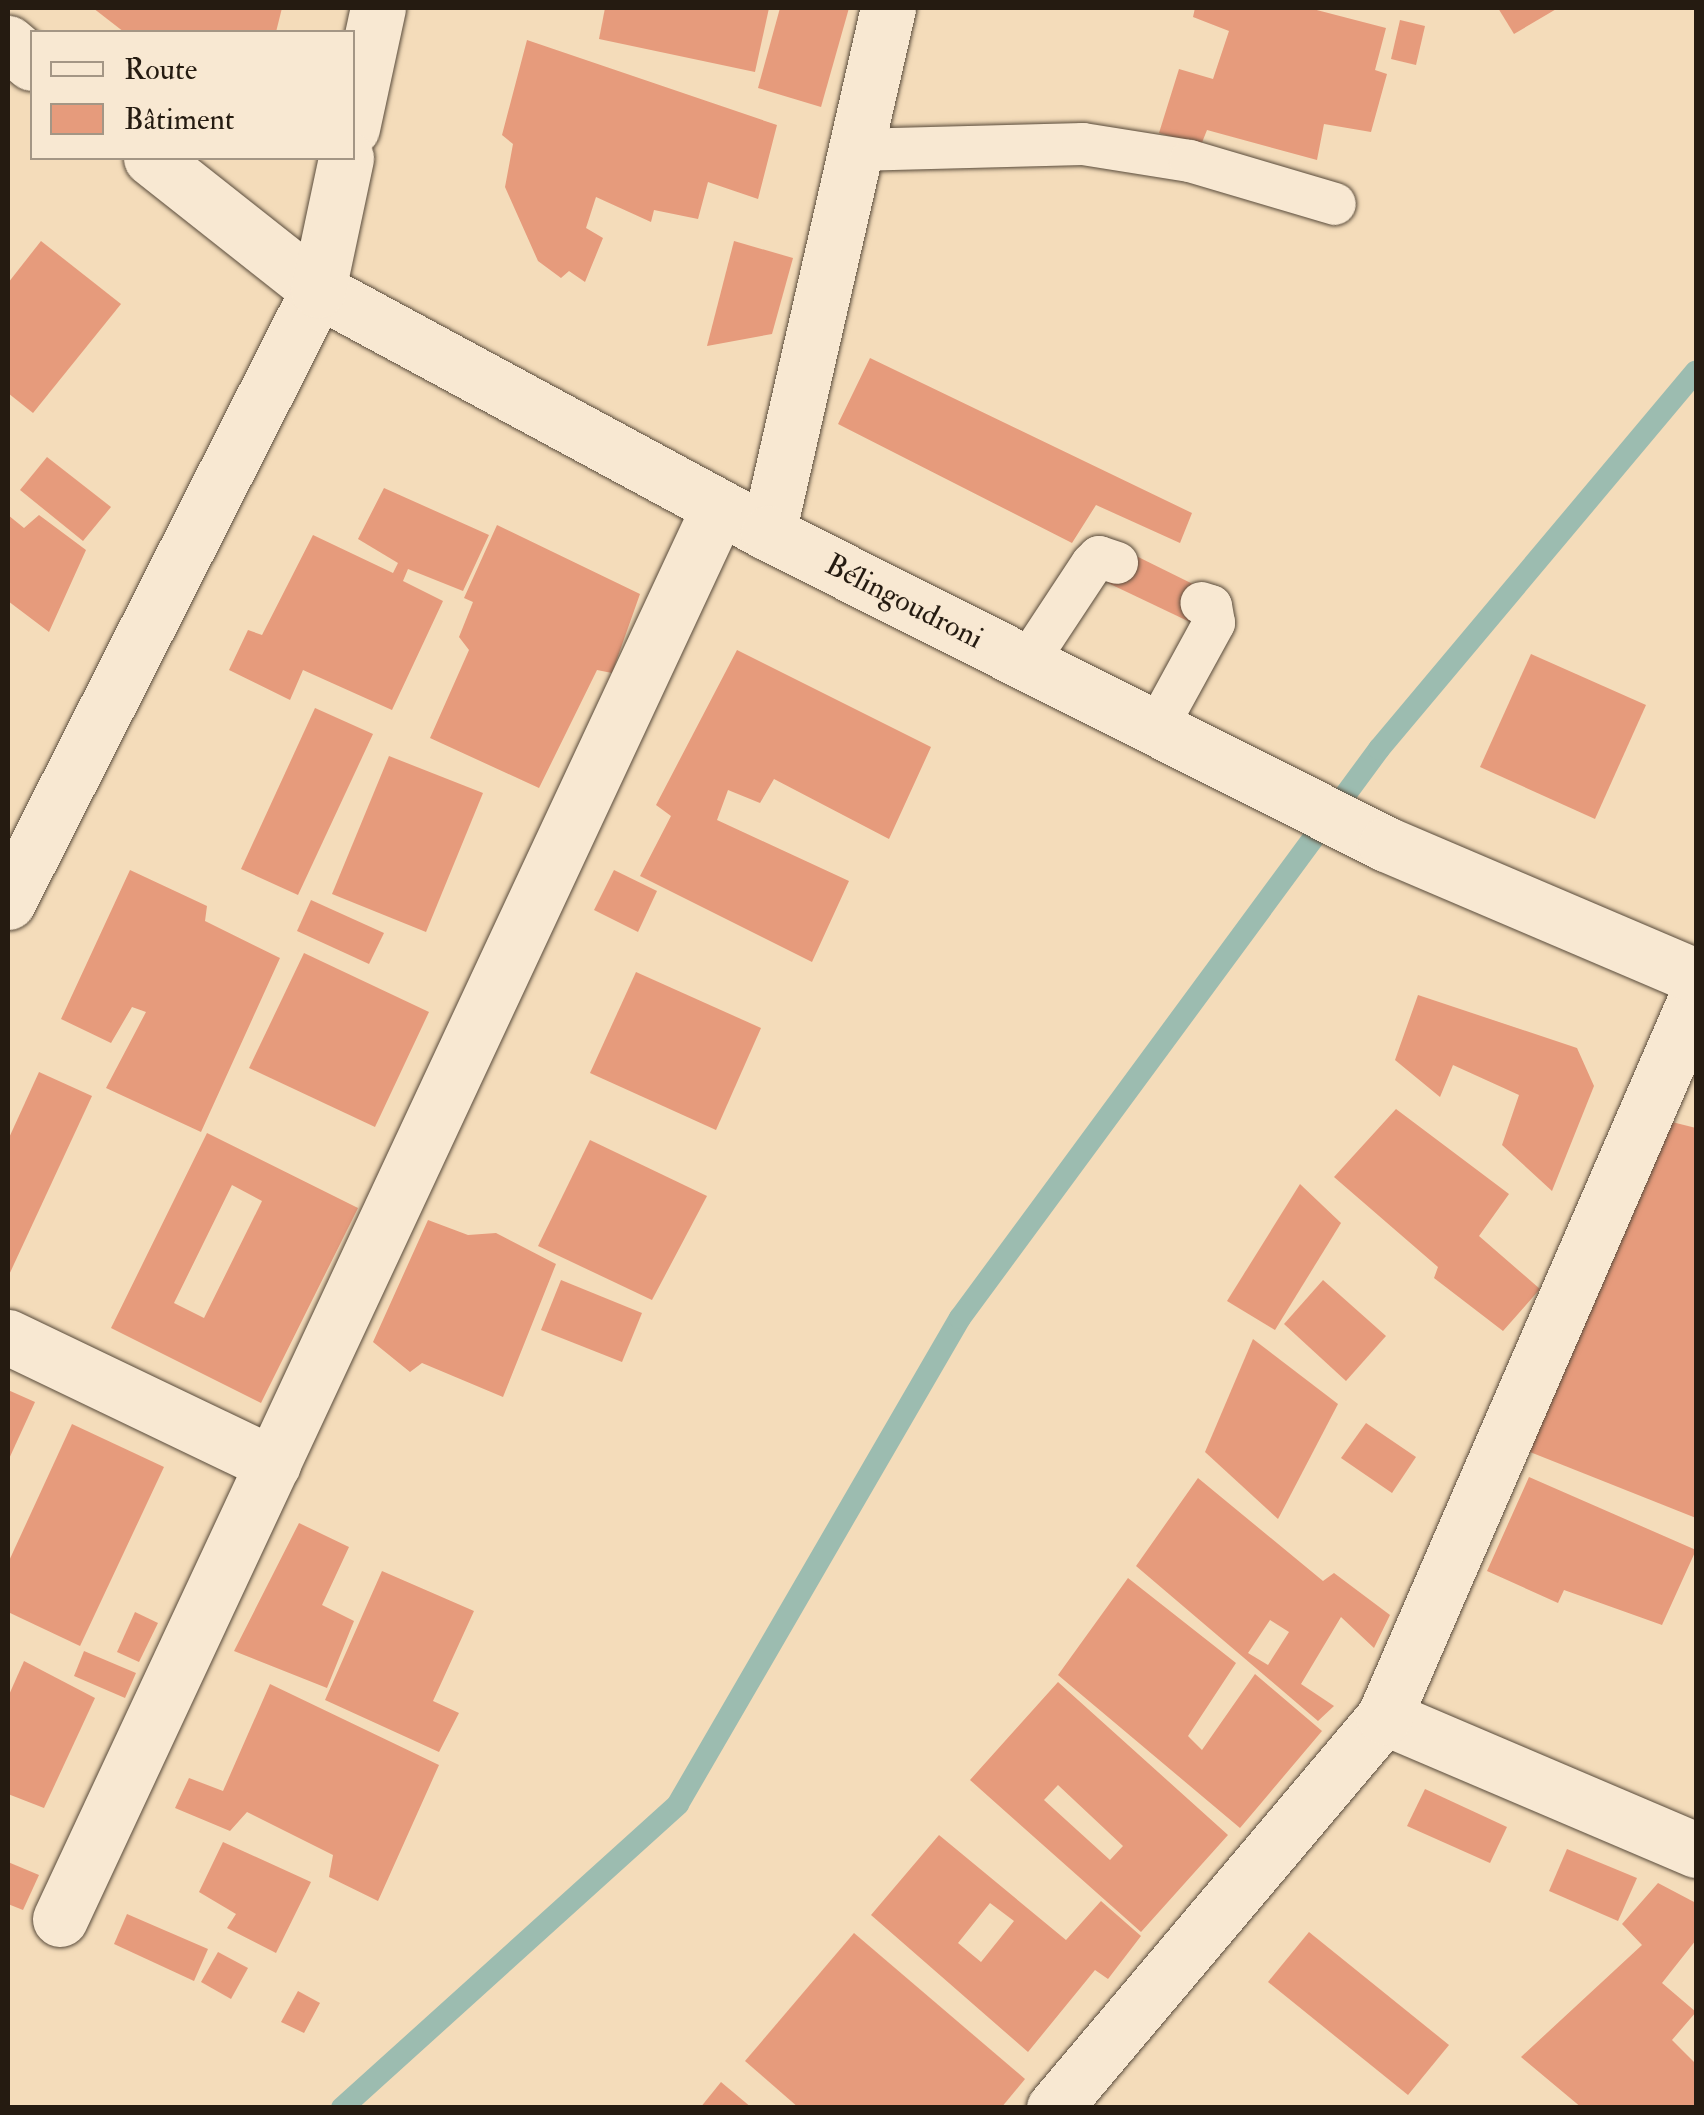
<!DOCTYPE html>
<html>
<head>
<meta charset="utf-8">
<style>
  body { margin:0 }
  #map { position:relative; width:1704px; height:2115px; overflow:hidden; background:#f4dcba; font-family:"IM FELL Double Pica",serif }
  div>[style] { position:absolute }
  .stream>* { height:22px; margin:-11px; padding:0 11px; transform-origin:11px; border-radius:11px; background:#9cbcb0 }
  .building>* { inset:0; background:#e69b7c }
  .roads { filter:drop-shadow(0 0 2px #594b3b) drop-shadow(0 0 2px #594b3b) }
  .lane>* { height:42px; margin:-21px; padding:0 21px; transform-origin:21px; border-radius:21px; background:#f8e8d2 }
  .street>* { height:55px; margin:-27.5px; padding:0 27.5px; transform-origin:27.5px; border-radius:27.5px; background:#f8e8d2 }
  .secondary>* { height:55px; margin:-27.5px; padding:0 27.5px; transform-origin:27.5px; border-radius:27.5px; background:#f8e8d2 }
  span { translate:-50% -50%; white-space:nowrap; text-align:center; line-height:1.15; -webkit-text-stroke:9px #f8e8d2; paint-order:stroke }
  .street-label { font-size:30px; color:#251b11 }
  .frame { position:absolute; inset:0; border:10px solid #251b11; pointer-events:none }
  .legend { position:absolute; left:30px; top:30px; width:325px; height:130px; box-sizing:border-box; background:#f8e8d2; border:2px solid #a49685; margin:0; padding:12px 18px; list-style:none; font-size:30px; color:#251b11 }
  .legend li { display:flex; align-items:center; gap:20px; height:50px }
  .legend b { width:50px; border:2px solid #a49685 }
</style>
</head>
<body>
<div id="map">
  <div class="stream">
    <i style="left:342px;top:2108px;width:453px;rotate:-42.1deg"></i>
    <i style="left:678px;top:1804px;width:562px;rotate:-59.88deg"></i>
    <i style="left:960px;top:1318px;width:707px;rotate:-53.63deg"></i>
    <i style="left:1379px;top:749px;width:493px;rotate:-50deg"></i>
  </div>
  <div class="building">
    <i style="clip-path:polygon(93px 8px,282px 8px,276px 32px,124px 32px)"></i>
    <i style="clip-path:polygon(605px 8px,769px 8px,755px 72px,599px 39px)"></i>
    <i style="clip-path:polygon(780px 8px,849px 8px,821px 107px,758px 88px)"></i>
    <i style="clip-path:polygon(1195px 8px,1309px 8px,1386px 28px,1375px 70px,1387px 74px,1371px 132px,1324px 124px,1317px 160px,1207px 130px,1201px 145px,1159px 133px,1179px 69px,1213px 79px,1229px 31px,1193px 17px)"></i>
    <i style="clip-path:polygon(1498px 8px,1558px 8px,1514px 34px)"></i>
    <i style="clip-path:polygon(1400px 20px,1425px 26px,1416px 65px,1391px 59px)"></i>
    <i style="clip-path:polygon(527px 40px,777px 125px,758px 199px,708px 182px,698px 219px,654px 210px,651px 222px,596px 197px,586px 228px,603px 238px,585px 282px,569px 271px,561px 278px,538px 261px,505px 187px,513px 144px,502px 135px)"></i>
    <i style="clip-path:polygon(41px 241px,121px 304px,33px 413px,8px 393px,8px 283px)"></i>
    <i style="clip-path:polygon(734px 241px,793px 258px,772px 334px,707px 346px)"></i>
    <i style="clip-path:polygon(870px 358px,1192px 513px,1180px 543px,1096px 505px,1072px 543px,838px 424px)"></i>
    <i style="clip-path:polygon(47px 457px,111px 507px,83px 541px,20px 490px)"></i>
    <i style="clip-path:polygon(384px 488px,489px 535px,463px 591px,408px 569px,403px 581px,443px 601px,392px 710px,303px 670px,290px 700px,229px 670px,248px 630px,262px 635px,313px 535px,393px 573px,398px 563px,358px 539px)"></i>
    <i style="clip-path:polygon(8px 515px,24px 528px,39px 515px,86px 550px,49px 632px,8px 601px)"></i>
    <i style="clip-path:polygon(497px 525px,640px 594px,612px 673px,597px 670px,539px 788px,430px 738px,469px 650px,459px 637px,473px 602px,464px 598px)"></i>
    <i style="clip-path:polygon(1124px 550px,1207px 591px,1192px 623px,1108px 583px)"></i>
    <i style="clip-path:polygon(737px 650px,931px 747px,889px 839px,774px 779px,760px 803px,728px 790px,717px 820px,849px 881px,812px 962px,640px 876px,671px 816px,656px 805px)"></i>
    <i style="clip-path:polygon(1531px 654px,1646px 705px,1595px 819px,1480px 767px)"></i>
    <i style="clip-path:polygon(315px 708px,373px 734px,298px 895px,241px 869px)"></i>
    <i style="clip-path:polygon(389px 756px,483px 793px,426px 932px,332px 894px)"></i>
    <i style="clip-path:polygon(130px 870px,207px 906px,205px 921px,280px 958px,201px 1132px,106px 1088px,146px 1012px,132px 1007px,111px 1043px,61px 1019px)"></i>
    <i style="clip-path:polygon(614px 870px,657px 891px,638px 932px,594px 910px)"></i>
    <i style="clip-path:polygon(311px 900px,384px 933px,369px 964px,297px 931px)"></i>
    <i style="clip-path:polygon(304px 953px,429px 1012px,375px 1127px,249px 1068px)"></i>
    <i style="clip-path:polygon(636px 972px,761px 1028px,716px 1130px,590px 1073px)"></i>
    <i style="clip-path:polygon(1418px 995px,1577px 1048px,1594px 1086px,1552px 1191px,1502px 1145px,1519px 1095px,1453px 1065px,1440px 1097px,1395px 1060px)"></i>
    <i style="clip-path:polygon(39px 1072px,92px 1096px,8px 1277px,8px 1140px)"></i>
    <i style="clip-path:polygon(1396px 1109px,1509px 1194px,1479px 1236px,1540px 1289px,1503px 1331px,1434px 1278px,1438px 1267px,1334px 1177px)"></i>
    <i style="clip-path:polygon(1660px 1119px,1696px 1128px,1696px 1518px,1530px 1452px)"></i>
    <i style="clip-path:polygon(evenodd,207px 1133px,358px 1208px,261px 1403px,111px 1328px,207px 1133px,232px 1185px,262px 1201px,204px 1318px,174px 1303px,232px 1185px)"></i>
    <i style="clip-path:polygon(590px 1140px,707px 1196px,652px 1300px,538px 1246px)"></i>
    <i style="clip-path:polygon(1300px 1184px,1341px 1223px,1275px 1330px,1227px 1301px)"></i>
    <i style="clip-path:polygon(428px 1220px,468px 1235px,496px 1233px,556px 1264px,503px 1397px,422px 1363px,410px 1372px,373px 1342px)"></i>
    <i style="clip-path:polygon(561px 1280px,642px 1313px,622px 1362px,541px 1330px)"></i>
    <i style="clip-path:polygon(1323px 1280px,1386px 1336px,1346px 1381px,1284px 1324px)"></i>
    <i style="clip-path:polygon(1253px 1339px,1338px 1404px,1278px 1519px,1205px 1452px)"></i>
    <i style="clip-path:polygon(8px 1390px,35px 1402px,8px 1461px)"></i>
    <i style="clip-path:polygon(1366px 1423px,1416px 1457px,1392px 1493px,1341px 1458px)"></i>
    <i style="clip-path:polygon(72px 1424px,164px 1467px,80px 1646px,8px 1612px,8px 1563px)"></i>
    <i style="clip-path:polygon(1529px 1477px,1696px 1550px,1662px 1625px,1564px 1590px,1558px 1603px,1487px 1571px)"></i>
    <i style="clip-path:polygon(evenodd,1198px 1478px,1323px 1581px,1334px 1573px,1390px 1615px,1374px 1648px,1341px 1617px,1301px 1684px,1334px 1706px,1318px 1721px,1136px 1566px,1198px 1478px,1270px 1620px,1289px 1632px,1268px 1665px,1248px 1653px,1270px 1620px)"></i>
    <i style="clip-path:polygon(299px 1523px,349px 1547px,322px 1605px,354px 1621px,327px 1688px,234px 1651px)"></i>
    <i style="clip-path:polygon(382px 1571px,474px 1611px,433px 1701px,459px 1713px,439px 1752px,325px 1700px)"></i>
    <i style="clip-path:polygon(1128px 1578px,1236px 1663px,1188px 1736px,1202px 1750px,1255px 1674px,1322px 1731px,1240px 1828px,1058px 1675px)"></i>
    <i style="clip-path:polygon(135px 1612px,158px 1623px,139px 1662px,117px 1652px)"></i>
    <i style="clip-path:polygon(84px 1651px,136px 1673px,125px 1698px,74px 1676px)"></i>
    <i style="clip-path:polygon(24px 1661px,95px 1698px,44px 1808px,8px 1794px,8px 1697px)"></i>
    <i style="clip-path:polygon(evenodd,1058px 1682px,1228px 1835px,1141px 1932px,970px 1780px,1058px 1682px,1058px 1785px,1123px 1846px,1110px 1860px,1044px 1800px,1058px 1785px)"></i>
    <i style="clip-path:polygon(270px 1684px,439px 1765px,378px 1901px,329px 1877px,333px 1855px,247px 1812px,230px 1831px,175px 1808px,189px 1778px,223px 1791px)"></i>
    <i style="clip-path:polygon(1425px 1789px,1507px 1827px,1490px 1863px,1407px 1826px)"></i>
    <i style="clip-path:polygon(evenodd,939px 1835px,1066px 1940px,1101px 1901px,1141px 1936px,1108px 1979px,1095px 1970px,1028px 2052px,871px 1915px,939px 1835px,990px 1903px,1014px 1921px,981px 1962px,958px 1943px,990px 1903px)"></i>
    <i style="clip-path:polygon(223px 1842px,311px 1882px,276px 1953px,227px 1928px,236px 1914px,199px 1892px)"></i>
    <i style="clip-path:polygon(1567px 1849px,1637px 1878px,1618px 1921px,1549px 1891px)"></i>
    <i style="clip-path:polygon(8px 1862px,39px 1875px,23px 1910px,8px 1904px)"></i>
    <i style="clip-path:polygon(1658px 1883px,1696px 1903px,1696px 1940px,1662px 1983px,1696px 2012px,1672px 2040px,1696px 2064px,1696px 2108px,1582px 2108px,1521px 2057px,1642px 1945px,1622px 1924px)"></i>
    <i style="clip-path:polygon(127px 1914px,208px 1949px,194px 1981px,114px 1944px)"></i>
    <i style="clip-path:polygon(1309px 1932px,1449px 2045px,1408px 2095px,1268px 1982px)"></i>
    <i style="clip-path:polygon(854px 1933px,1025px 2079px,1001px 2108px,799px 2108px,745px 2061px)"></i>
    <i style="clip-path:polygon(218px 1952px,248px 1968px,231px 1999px,201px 1982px)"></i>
    <i style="clip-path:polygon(298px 1991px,320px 2003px,304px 2033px,281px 2022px)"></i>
    <i style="clip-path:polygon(721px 2082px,752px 2108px,700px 2108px)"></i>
  </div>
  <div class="roads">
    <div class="lane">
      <i style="left:855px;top:150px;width:228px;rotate:-1.5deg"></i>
      <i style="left:1083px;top:144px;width:108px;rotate:9deg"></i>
      <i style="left:1190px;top:161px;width:151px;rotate:16.5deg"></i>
      <i style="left:1026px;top:664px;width:120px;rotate:-56.6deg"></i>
      <i style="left:1092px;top:564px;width:10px;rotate:-45deg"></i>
      <i style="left:1099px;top:557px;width:19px;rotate:18deg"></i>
      <i style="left:1156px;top:729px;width:121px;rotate:-61.3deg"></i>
      <i style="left:1214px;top:623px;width:17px;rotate:-100deg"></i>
      <i style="left:1211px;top:606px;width:10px;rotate:-163deg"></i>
    </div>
    <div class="street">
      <i style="left:768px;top:533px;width:539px;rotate:-77.12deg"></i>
      <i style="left:8px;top:902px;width:686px;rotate:-63.14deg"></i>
      <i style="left:8px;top:1337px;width:294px;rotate:25.6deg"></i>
      <i style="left:1384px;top:1717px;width:339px;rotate:23.1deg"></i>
      <i style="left:60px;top:1919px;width:1558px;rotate:-64.98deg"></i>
      <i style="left:1054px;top:2108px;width:512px;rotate:-49.84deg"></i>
      <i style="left:1384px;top:1717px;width:784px;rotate:-66.54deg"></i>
    </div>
    <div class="secondary">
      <i style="left:8px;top:43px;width:31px;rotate:40deg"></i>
      <i style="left:352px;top:128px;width:123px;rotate:-77.8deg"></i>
      <i style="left:151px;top:158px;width:213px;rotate:38.3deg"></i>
      <i style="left:318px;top:290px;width:511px;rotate:28.37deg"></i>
      <i style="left:768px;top:533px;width:692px;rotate:26.71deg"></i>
      <i style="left:1386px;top:844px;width:337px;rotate:23.1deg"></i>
      <i style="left:318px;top:290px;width:135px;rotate:-78deg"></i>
    </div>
  </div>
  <div class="street-label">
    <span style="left:904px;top:602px;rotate:27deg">Bélingoudroni</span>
  </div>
  <div class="frame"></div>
  <ul class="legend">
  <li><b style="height:12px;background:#f8e8d2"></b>Route</li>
  <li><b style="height:28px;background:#e69b7c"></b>Bâtiment</li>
  </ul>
</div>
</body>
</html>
